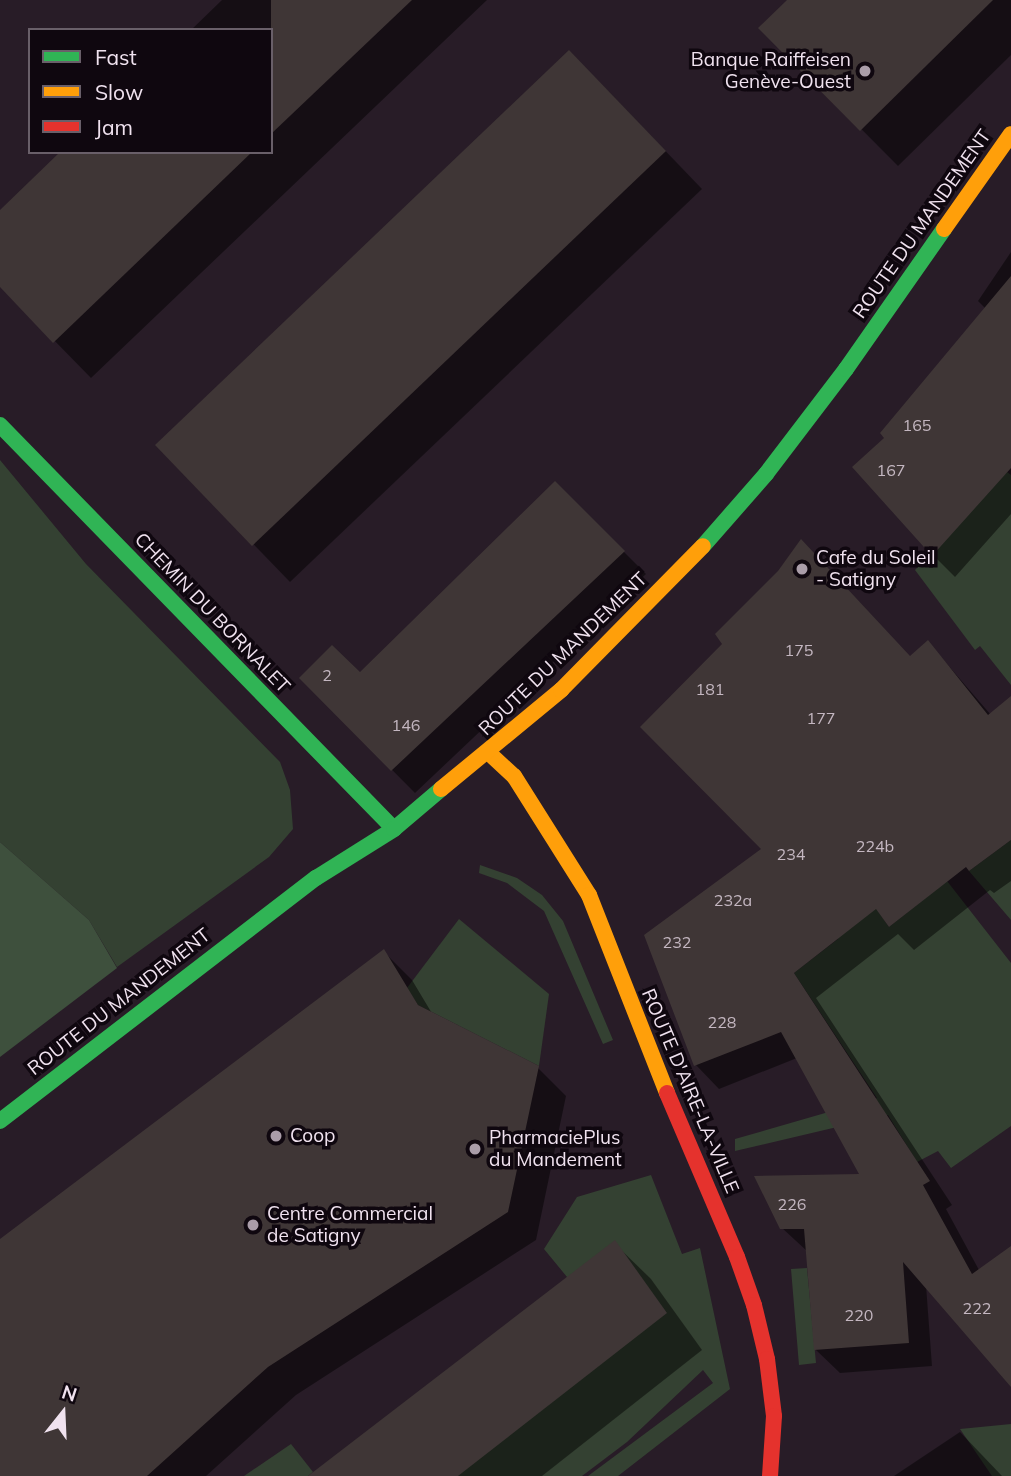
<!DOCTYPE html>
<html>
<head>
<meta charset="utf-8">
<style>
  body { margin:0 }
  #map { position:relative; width:1011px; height:1476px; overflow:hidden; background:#281c27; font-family:Mulish,sans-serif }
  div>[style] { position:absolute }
  .green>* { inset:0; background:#344132 }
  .forest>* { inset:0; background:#3e503d }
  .shadow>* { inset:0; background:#0007 }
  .building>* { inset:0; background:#3f3636 }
  .fast>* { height:16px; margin:-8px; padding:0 8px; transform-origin:8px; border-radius:8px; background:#30b455 }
  .slow>* { height:16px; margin:-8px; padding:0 8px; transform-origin:8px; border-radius:8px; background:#ff9f0a }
  .jam>* { height:16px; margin:-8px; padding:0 8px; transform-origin:8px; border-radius:8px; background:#e5322d }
  .dots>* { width:19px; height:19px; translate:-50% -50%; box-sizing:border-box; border:4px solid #0f070f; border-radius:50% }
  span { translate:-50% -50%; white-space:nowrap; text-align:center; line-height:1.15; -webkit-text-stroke:7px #0f070f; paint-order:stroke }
  .number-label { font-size:16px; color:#c4b7c1 }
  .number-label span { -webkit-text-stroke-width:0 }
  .poi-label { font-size:19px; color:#f0e2ef }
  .right { translate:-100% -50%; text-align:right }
  .left { translate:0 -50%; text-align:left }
  .street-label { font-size:19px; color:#f0e2ef }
  .legend { position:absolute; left:28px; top:28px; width:245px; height:126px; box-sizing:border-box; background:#0f070f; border:2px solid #695f69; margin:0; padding:9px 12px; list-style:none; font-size:21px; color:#f0e2ef }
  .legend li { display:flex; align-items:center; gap:14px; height:35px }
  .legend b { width:35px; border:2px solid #695f69 }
  .north { position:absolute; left:28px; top:1378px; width:70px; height:70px; -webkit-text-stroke:5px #0f070f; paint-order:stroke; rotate:18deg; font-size:19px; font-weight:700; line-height:28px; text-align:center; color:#f0e2ef }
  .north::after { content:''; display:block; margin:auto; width:24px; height:32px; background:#f0e2ef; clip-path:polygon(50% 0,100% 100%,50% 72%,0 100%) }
</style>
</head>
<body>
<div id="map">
  <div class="green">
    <i style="clip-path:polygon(0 460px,86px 564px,280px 762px,290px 790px,293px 829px,269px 857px,117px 967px,89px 920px,0 842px)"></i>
    <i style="clip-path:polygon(1007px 472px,1011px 475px,1011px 685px,980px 646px,975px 650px,915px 570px)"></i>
    <i style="clip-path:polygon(1011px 840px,1011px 920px,969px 871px)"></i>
    <i style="clip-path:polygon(480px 865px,517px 878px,542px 895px,563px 921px,613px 1040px,603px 1044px,544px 911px,507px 883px,479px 873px)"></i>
    <i style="clip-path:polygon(854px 877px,889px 927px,947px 881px,1011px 963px,1011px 1126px,951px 1168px,938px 1151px,917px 1162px,888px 1115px,735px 1151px,735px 1139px,877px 1098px,794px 973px,838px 939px,813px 907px)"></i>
    <i style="clip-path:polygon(459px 919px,549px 994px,539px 1066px,418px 1005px,407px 988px)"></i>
    <i style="clip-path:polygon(651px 1175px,682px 1254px,700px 1248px,730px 1389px,618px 1476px,588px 1476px,713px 1383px,703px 1370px,627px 1442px,582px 1476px,458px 1476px,567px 1277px,544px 1249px,577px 1197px)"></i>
    <i style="clip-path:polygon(807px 1268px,816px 1363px,799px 1365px,791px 1269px)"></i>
    <i style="clip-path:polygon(1011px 1424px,1011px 1476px,992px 1476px,960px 1429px)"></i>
    <i style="clip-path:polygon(291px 1444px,313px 1472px,308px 1476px,244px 1476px)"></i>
  </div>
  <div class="forest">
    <i style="clip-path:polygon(0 842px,89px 920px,117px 968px,0 1057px)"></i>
  </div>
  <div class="shadow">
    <i style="clip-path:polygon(222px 0,487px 0,91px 378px,0 285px,0 212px,63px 152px,271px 152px,271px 30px,191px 30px)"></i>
    <i style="clip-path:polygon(790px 0,1011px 0,1011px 55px,898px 166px,761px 28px)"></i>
    <i style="clip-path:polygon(606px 89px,702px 189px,290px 582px,158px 445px)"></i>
    <i style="clip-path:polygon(1011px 252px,1011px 514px,955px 577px,933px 555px,887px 439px,986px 309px,978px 301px)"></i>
    <i style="clip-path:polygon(555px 483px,646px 574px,415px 793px,301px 678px,360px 674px)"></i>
    <i style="clip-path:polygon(928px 642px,991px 715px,1011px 701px,1011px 881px,994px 893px,990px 890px,914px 950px,898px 934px,816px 998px,952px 1205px,946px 1209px,979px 1270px,1011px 1256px,1011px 1383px,926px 1285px,932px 1366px,840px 1373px,816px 1350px,808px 1252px,782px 1228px,862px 1176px,797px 1058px,719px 1089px,696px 1065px,764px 850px,910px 657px)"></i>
    <i style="clip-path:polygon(384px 952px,412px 980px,433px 1015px,538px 1068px,566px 1096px,536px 1240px,296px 1395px,206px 1476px,0 1476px,0 1241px)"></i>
    <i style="clip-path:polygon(614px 1243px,651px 1279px,702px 1350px,542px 1476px,312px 1476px)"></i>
    <i style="clip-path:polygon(960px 1432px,1002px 1476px,894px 1476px)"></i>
  </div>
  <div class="building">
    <i style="clip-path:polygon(271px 0,412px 0,271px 134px)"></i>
    <i style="clip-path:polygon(787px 0,993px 0,860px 131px,758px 28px)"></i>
    <i style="clip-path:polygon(569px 50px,666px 151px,252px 546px,155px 445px)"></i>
    <i style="clip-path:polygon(60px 152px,252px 152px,53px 343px,0 287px,0 210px)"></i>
    <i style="clip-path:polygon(1011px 276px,1011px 468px,932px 556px,852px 467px,884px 438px,880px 433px)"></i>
    <i style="clip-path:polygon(555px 481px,625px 551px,391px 771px,299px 678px,332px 645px,360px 672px)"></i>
    <i style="clip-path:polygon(801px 539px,910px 656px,928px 640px,988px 715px,1011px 696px,1011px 840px,969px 871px,966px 867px,889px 927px,876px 909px,794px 973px,930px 1181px,923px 1185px,972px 1274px,1011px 1246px,1011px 1387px,903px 1262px,909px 1343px,814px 1350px,804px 1229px,780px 1229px,754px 1176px,859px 1174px,781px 1032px,694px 1066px,644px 935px,761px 849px,640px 727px,722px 644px,715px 634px,778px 571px)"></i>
    <i style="clip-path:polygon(384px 949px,418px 1005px,539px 1066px,508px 1212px,268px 1367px,147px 1476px,0 1476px,0 1239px)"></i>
    <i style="clip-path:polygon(615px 1240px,667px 1313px,458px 1476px,308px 1476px)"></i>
  </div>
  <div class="fast">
    <i style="left:0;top:425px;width:564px;rotate:45.72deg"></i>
    <i style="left:703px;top:546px;width:96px;rotate:-48.8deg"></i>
    <i style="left:766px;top:474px;width:132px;rotate:-52.7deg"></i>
    <i style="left:846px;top:369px;width:171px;rotate:-55deg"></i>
    <i style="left:0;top:1121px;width:399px;rotate:-37.6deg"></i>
    <i style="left:316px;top:878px;width:92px;rotate:-32.1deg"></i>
    <i style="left:394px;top:829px;width:62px;rotate:-40.4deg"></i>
  </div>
  <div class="slow">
    <i style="left:944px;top:229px;width:116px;rotate:-54.8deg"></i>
    <i style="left:489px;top:753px;width:34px;rotate:43deg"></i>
    <i style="left:514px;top:776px;width:141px;rotate:57.8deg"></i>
    <i style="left:589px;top:895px;width:213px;rotate:68.5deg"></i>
    <i style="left:441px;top:789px;width:156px;rotate:-39.5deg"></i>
    <i style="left:561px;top:690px;width:202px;rotate:-45.4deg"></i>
  </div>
  <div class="jam">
    <i style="left:667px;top:1093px;width:178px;rotate:66.9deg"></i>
    <i style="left:737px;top:1257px;width:51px;rotate:70.5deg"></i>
    <i style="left:754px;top:1305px;width:56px;rotate:76.5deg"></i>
    <i style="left:767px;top:1359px;width:57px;rotate:83deg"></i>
    <i style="left:774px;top:1416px;width:60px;rotate:93.8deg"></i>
  </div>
  <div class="dots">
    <i style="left:865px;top:71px;background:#aa9da9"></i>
    <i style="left:802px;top:569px;background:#aa9da9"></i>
    <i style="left:276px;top:1136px;background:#aa9da9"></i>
    <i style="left:475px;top:1149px;background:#aa9da9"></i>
    <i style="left:253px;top:1225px;background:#aa9da9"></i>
  </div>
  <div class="number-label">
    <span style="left:917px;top:425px">165</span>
    <span style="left:891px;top:470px">167</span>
    <span style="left:799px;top:650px">175</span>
    <span style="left:327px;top:675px">2</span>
    <span style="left:710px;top:689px">181</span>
    <span style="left:821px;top:718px">177</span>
    <span style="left:406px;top:725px">146</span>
    <span style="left:875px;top:846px">224b</span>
    <span style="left:791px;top:854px">234</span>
    <span style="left:733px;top:900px">232a</span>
    <span style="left:677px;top:942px">232</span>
    <span style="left:722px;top:1022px">228</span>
    <span style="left:792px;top:1204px">226</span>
    <span style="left:977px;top:1308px">222</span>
    <span style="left:859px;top:1315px">220</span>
  </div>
  <div class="poi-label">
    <span class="right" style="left:851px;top:71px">Banque Raiffeisen<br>Genève-Ouest</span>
    <span class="left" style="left:816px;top:569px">Cafe du Soleil<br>- Satigny</span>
    <span class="left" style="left:290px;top:1136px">Coop</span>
    <span class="left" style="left:489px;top:1149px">PharmaciePlus<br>du Mandement</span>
    <span class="left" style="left:267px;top:1225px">Centre Commercial<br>de Satigny</span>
  </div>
  <div class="street-label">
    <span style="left:922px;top:224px;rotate:-55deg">ROUTE DU MANDEMENT</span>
    <span style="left:212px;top:613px;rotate:46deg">CHEMIN DU BORNALET</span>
    <span style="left:563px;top:654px;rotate:-44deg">ROUTE DU MANDEMENT</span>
    <span style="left:119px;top:1002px;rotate:-38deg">ROUTE DU MANDEMENT</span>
    <span style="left:690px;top:1091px;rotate:67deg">ROUTE D'AIRE-LA-VILLE</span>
  </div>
  <ul class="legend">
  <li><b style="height:9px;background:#30b455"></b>Fast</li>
  <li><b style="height:9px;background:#ff9f0a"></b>Slow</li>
  <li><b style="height:9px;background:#e5322d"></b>Jam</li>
  </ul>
  <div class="north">N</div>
</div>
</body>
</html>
